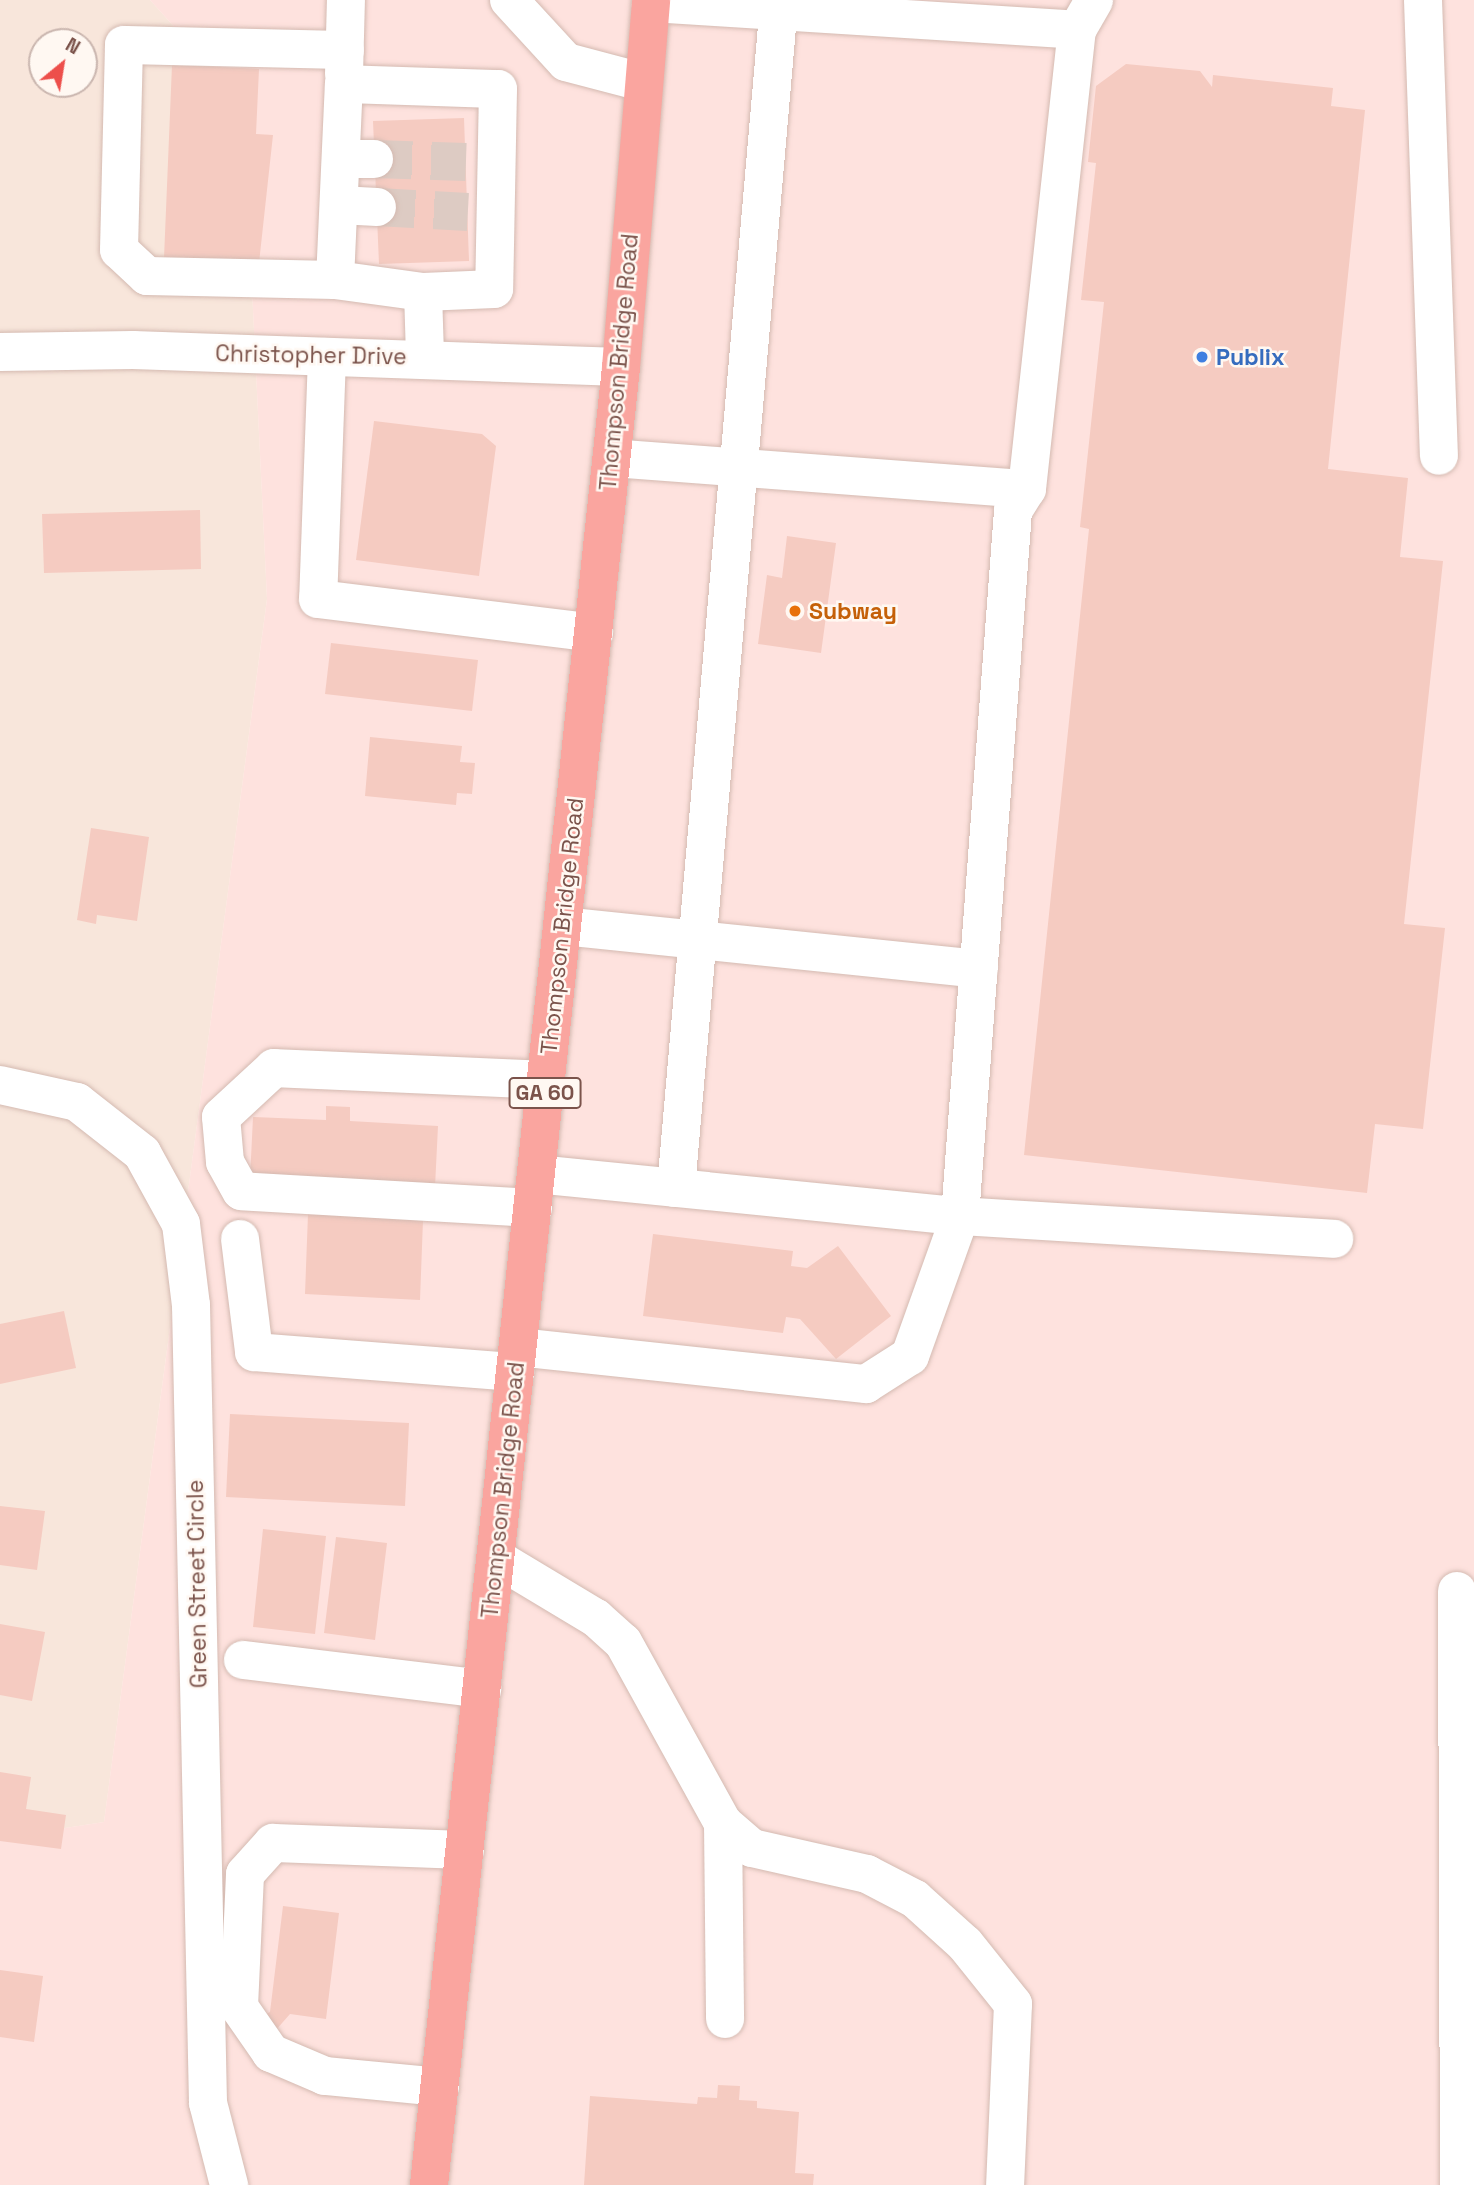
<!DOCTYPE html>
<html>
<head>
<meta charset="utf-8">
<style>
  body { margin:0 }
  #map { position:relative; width:1474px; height:2185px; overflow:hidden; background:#fef3eb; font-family:"Space Grotesk",sans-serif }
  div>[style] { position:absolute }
  .residential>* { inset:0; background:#f8e6db }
  .commercial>* { inset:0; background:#fee2de }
  .building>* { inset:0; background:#f5cbc1 }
  .minor-tunnel>* { height:38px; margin-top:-19px; transform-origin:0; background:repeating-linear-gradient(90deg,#ddcbc3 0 38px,transparent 0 57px) }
  .roads { filter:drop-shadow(0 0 2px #d4bab1) drop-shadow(0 0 2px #d4bab1) }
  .minor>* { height:38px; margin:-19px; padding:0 19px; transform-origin:19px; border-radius:19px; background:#fff }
  .highway>* { height:38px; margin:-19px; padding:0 19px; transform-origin:19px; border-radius:19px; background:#faa59f }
  .dots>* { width:19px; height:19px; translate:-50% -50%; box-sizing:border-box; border:4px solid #fff8f2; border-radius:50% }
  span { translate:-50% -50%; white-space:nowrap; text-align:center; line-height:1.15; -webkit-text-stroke:5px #fff8f2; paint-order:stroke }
  .shield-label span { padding:2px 5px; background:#fff8f2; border:2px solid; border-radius:5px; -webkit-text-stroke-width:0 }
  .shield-label { font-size:21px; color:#7b534b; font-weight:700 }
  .street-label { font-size:23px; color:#7b534b }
  .shop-label { font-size:23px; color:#366cbe; font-weight:700 }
  .left { translate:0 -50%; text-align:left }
  .food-label { font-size:23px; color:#c56008; font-weight:700 }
  .north { position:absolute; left:28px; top:28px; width:70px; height:70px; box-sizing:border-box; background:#fff8f2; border:2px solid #cab6af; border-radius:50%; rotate:30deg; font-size:19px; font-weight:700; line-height:28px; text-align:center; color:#7b534b }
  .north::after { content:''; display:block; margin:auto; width:24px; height:32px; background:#ed4f4b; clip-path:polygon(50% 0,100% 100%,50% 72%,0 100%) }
</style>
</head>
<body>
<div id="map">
  <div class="residential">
    <i style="clip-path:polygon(evenodd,0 0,150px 0,243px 103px,267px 599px,104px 1822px,0 1838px,0 0,42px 42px,84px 42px,84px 84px,42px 84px,42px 42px)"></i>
  </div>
  <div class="commercial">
    <i style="clip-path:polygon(150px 0,1474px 0,1474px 2185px,0 2185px,0 1838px,104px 1822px,267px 599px,243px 103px)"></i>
  </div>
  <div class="building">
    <i style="clip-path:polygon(1126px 64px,1200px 71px,1212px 87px,1213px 75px,1333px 88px,1331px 106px,1365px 110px,1328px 469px,1408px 478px,1400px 557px,1443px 561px,1404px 924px,1445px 928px,1423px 1129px,1375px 1124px,1367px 1193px,1024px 1155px,1089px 529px,1080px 527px,1104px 302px,1081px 300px,1096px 163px,1088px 162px,1096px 86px)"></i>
    <i style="clip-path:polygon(172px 65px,259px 69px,256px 134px,273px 135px,259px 263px,164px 258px)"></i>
    <i style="clip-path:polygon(464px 118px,469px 261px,379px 264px,373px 121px)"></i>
    <i style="clip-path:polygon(374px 421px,482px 434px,496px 446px,479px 576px,356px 560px)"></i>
    <i style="clip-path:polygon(200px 510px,201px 569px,44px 573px,42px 514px)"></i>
    <i style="clip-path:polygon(787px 536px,836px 543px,821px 653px,758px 644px,767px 575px,782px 578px)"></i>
    <i style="clip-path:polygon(331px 643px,478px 660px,472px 711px,325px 694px)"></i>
    <i style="clip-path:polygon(370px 737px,462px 746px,460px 762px,475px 763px,472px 794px,457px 793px,456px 805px,365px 796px)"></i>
    <i style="clip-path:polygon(91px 828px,149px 837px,137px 921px,97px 915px,96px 924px,77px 920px)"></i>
    <i style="clip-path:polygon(326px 1106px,350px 1107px,350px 1121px,438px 1126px,435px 1187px,250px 1179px,253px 1117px,326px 1120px)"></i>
    <i style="clip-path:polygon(308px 1214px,423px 1220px,420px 1300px,305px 1294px)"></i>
    <i style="clip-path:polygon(653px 1234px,793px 1251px,791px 1266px,807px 1268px,838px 1246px,891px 1316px,836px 1359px,800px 1319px,786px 1317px,783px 1333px,643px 1316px)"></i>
    <i style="clip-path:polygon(64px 1311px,76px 1368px,0 1384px,0 1324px)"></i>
    <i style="clip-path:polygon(230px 1414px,409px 1423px,405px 1506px,226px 1497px)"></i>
    <i style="clip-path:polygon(0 1506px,45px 1511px,37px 1570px,0 1565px)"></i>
    <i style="clip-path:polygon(263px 1529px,326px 1536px,315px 1634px,253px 1627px)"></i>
    <i style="clip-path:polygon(336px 1537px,387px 1543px,375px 1640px,324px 1633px)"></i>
    <i style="clip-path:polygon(0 1624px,45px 1632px,32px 1701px,0 1695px)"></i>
    <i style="clip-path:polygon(0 1772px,31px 1777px,26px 1809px,66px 1815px,61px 1849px,0 1841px)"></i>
    <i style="clip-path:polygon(283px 1906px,339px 1913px,326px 2019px,290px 2014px,268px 2039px,256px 2020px,270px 2012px)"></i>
    <i style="clip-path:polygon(0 1970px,43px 1976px,34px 2042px,0 2037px)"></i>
    <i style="clip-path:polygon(718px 2085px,740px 2086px,739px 2100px,757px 2101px,757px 2108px,799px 2112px,795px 2173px,814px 2174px,813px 2185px,584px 2185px,590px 2096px,697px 2104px,698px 2097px,717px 2098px)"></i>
  </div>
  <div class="minor-tunnel">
    <i style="left:374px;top:159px;width:92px;rotate:1.9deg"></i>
    <i style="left:377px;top:207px;width:91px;rotate:3.1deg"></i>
  </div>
  <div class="roads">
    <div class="minor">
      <i style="left:509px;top:0;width:84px;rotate:47.4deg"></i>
      <i style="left:566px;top:62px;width:79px;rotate:14.7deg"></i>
      <i style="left:1423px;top:0;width:456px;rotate:88deg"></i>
      <i style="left:651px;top:3px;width:427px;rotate:3.6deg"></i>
      <i style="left:344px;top:74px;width:74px;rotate:-88.5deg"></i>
      <i style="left:344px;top:84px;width:154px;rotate:1.9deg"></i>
      <i style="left:498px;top:89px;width:200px;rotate:91.1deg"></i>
      <i style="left:494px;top:289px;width:71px;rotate:177.6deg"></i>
      <i style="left:423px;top:292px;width:89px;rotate:-172.2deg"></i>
      <i style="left:335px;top:280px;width:196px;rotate:-87.4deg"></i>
      <i style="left:341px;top:159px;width:33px"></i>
      <i style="left:339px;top:205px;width:38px;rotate:3deg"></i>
      <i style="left:335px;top:280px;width:188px;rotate:-178.8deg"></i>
      <i style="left:147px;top:276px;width:38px;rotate:-137deg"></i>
      <i style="left:119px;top:250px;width:205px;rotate:-88.6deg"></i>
      <i style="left:124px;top:45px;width:221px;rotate:1.3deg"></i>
      <i style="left:423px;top:292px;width:65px;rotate:88.2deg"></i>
      <i style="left:0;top:352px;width:133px;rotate:-0.9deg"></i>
      <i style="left:133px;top:350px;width:488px;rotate:2deg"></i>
      <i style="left:327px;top:357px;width:242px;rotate:92.1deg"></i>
      <i style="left:318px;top:599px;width:278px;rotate:7deg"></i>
      <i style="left:612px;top:458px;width:416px;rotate:4.3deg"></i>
      <i style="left:563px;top:926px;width:418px;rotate:5.9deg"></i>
      <i style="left:0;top:1085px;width:79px;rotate:12.4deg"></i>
      <i style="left:77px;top:1102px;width:83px;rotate:38.1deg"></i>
      <i style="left:142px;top:1153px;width:81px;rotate:61.2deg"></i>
      <i style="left:181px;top:1224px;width:82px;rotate:83deg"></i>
      <i style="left:191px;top:1305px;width:798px;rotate:88.78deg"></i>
      <i style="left:208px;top:2103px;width:85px;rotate:75.6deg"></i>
      <i style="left:536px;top:1174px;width:426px;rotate:5.7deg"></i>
      <i style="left:960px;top:1216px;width:707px;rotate:-85.7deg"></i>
      <i style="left:1013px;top:511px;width:26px;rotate:-58deg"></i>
      <i style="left:1027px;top:489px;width:462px;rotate:-83.8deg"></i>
      <i style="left:1077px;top:30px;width:34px;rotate:-60deg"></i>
      <i style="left:676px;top:1188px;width:1178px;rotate:-85.03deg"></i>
      <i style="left:533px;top:1208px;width:292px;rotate:-176.7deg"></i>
      <i style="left:241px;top:1191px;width:33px;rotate:-119deg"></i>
      <i style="left:225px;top:1162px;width:45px;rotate:-95.1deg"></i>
      <i style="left:221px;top:1117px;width:72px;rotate:-42.8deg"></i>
      <i style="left:274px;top:1068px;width:272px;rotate:2.5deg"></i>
      <i style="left:240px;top:1239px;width:114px;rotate:82.9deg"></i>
      <i style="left:254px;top:1352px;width:262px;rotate:4.4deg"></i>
      <i style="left:518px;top:1347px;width:350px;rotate:6.1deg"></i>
      <i style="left:866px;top:1384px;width:52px;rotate:-32.5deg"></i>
      <i style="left:910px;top:1356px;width:149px;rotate:-70.3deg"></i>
      <i style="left:960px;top:1216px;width:375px;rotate:3.5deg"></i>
      <i style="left:496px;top:1558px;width:117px;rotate:31deg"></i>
      <i style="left:596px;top:1618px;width:36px;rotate:42deg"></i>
      <i style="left:623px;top:1642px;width:207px;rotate:61.1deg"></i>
      <i style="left:723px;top:1823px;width:38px;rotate:41deg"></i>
      <i style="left:752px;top:1848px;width:118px;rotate:12.7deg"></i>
      <i style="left:867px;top:1874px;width:54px;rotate:27.5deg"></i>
      <i style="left:915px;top:1899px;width:67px;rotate:42deg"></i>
      <i style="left:965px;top:1944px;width:77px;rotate:51.3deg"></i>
      <i style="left:1013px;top:2004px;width:181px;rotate:92.5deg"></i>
      <i style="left:1457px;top:1591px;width:594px;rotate:89.81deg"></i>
      <i style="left:243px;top:1660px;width:241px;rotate:6.9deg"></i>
      <i style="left:723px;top:1823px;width:196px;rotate:89.4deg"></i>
      <i style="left:440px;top:2087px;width:116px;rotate:-174.5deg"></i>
      <i style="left:325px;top:2076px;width:59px;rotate:-156.9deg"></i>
      <i style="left:271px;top:2053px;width:56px;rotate:-124.8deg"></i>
      <i style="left:239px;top:2007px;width:133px;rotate:-87.4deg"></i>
      <i style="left:245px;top:1874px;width:42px;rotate:-47.9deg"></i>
      <i style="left:273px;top:1843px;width:192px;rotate:2.1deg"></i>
    </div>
    <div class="highway">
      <i style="left:429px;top:2185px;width:1828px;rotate:-83.97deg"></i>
      <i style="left:621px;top:367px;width:368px;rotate:-85.3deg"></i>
    </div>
  </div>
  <div class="dots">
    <i style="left:1202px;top:357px;background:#3f7fe0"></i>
    <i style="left:795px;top:611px;background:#e8710a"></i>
  </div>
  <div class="shield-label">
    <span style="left:545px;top:1093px">GA 60</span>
  </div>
  <div class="street-label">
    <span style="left:311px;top:355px;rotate:1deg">Christopher Drive</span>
    <span style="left:619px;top:362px;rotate:-85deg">Thompson Bridge Road</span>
    <span style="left:562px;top:926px;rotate:-84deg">Thompson Bridge Road</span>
    <span style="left:503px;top:1490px;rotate:-84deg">Thompson Bridge Road</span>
    <span style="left:197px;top:1584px;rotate:-91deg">Green Street Circle</span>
  </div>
  <div class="shop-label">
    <span class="left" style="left:1216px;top:357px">Publix</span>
  </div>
  <div class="food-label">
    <span class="left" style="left:809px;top:611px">Subway</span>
  </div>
  <div class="north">N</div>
</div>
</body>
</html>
